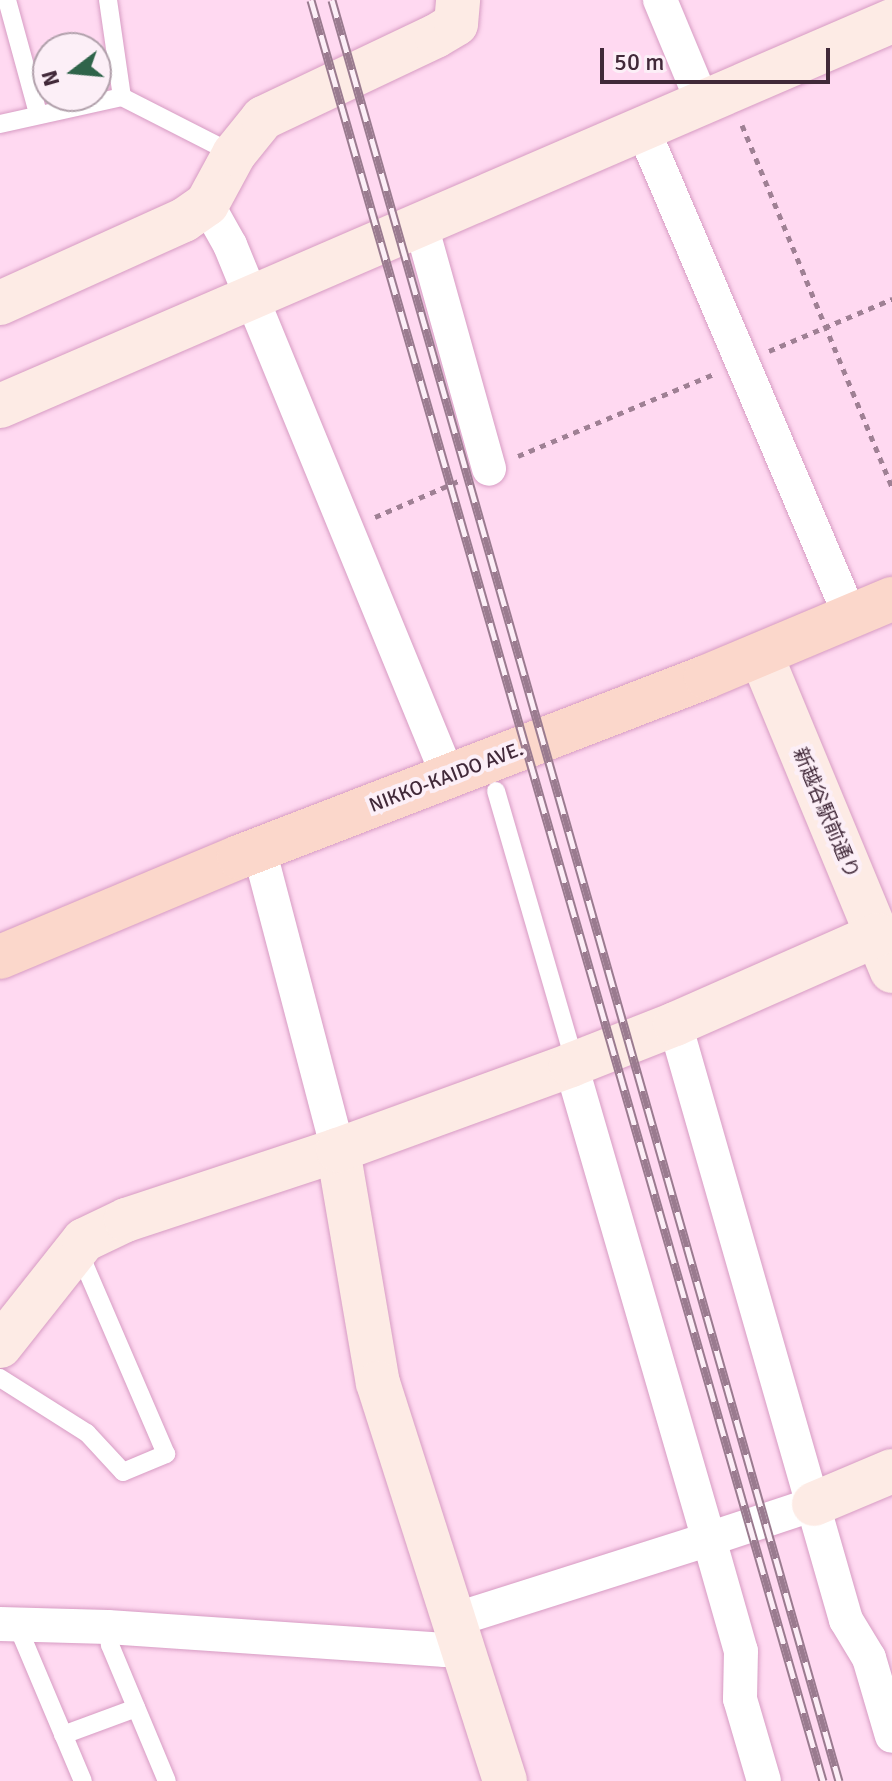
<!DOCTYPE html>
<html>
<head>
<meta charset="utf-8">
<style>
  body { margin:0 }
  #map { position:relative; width:892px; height:1781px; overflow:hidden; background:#ffd9f1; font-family:Signika,"Noto Sans JP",sans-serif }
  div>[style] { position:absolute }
  .path>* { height:5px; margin-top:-2.5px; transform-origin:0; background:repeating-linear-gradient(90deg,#9f8094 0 6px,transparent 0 12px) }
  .roads { filter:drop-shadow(0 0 2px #d79cc3) drop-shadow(0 0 2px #d79cc3) }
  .lane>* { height:18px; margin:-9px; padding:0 9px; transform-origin:9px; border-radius:9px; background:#fff }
  .street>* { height:34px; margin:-17px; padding:0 17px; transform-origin:17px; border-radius:17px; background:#fff }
  .secondary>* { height:44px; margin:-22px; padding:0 22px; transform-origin:22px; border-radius:22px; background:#fdebe5 }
  .primary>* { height:44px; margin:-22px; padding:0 22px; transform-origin:22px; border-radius:22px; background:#fbd7cb }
  .rail>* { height:9px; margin-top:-4.5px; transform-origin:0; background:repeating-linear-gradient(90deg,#fceff7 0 18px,#9a7b8f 0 36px); box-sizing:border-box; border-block:2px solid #9a7b8f }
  span { translate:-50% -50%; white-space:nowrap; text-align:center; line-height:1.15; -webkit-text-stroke:8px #fceff7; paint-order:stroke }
  .street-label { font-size:20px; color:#412939 }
  .north { position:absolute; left:32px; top:32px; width:80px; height:80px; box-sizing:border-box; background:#fceff7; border:2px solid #b1a0ab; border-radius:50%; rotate:254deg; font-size:22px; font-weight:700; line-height:32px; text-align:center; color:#412939 }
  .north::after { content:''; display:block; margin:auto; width:28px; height:36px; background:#2f644a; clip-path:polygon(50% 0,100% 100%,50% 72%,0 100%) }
  .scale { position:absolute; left:600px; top:48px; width:230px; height:36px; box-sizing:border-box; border:4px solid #412939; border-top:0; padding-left:10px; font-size:24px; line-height:28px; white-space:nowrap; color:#412939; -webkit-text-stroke:6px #fceff7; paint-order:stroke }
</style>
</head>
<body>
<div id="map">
  <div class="path">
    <i style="left:742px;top:125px;width:392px;rotate:67.5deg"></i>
    <i style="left:769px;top:351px;width:134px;rotate:-22.9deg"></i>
    <i style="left:518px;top:456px;width:215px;rotate:-22.7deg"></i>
    <i style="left:375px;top:517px;width:94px;rotate:-23.3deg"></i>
  </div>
  <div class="roads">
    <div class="lane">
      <i style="left:7px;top:0;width:117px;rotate:74.7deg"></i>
      <i style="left:108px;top:0;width:98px;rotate:81.8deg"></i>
      <i style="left:0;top:124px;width:125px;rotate:-12.5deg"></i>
      <i style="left:122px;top:97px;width:126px;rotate:27deg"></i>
      <i style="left:496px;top:791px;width:283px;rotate:73.8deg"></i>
      <i style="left:0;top:1378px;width:103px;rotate:32.3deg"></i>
      <i style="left:87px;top:1433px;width:53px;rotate:47.3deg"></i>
      <i style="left:123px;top:1472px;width:47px;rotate:-22.7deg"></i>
      <i style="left:166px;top:1454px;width:205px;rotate:-113.3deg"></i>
      <i style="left:85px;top:1266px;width:18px;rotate:-137deg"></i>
      <i style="left:17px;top:1625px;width:169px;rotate:67.1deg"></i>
      <i style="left:108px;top:1627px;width:18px;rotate:84deg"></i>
      <i style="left:110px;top:1645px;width:147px;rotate:67.3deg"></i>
      <i style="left:63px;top:1735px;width:78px;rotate:-20.3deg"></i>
    </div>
    <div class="street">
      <i style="left:660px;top:0;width:109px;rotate:67.4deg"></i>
      <i style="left:642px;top:127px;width:534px;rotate:66.94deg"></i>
      <i style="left:207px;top:204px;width:47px;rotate:60.7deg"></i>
      <i style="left:230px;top:245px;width:574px;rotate:67.68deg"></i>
      <i style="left:421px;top:225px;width:253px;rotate:74.4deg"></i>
      <i style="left:259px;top:849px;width:311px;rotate:75.3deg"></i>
      <i style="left:675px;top:1024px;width:620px;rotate:73.99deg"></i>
      <i style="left:846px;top:1620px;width:44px;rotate:58.8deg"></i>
      <i style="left:869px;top:1658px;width:81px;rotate:73.6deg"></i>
      <i style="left:571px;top:1065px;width:494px;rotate:73.8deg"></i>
      <i style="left:709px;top:1539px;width:111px;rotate:-18.4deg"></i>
      <i style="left:454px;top:1620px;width:268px;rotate:-17.6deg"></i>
      <i style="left:709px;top:1539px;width:116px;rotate:74.1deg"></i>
      <i style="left:741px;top:1651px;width:48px;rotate:91.2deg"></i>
      <i style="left:740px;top:1699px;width:85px;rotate:73.7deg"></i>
      <i style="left:0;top:1624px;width:108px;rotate:1.6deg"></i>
      <i style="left:108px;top:1627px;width:338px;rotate:3.9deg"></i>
      <i style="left:445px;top:1650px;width:17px;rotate:-13deg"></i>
    </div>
    <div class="secondary">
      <i style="left:0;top:303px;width:202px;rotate:-24.3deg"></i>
      <i style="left:184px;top:220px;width:28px;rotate:-35deg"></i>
      <i style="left:207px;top:204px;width:57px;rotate:-61.6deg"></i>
      <i style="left:234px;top:154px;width:46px;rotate:-51.1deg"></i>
      <i style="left:263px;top:118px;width:191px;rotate:-25.4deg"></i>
      <i style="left:436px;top:36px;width:23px;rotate:-31deg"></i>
      <i style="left:456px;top:24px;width:24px;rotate:-85deg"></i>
      <i style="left:0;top:406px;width:972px;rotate:-23.35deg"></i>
      <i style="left:761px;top:655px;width:342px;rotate:67.5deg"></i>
      <i style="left:338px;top:1150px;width:236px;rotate:80.3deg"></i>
      <i style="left:378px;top:1383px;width:418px;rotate:72.3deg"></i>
      <i style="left:0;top:1346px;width:135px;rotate:-51.6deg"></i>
      <i style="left:84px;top:1240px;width:47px;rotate:-25.5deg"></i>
      <i style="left:126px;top:1220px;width:223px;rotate:-18.3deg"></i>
      <i style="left:338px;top:1150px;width:248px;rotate:-20deg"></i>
      <i style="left:571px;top:1065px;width:112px;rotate:-21.5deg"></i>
      <i style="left:675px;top:1024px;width:221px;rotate:-23.8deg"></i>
      <i style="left:814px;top:1504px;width:85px;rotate:-22.9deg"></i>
    </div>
    <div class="primary">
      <i style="left:0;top:957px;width:259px;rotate:-22.7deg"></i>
      <i style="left:239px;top:857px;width:500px;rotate:-21.08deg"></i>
      <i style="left:706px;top:677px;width:202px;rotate:-22.8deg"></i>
    </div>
  </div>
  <div class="rail">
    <i style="left:311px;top:0;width:1853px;rotate:73.96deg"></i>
    <i style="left:332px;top:0;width:1852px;rotate:74.11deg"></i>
  </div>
  <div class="street-label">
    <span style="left:446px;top:777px;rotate:-21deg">NIKKO-KAIDO AVE.</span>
    <span style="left:826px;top:813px;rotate:67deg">新越谷駅前通り</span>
  </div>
  <div class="north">N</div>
  <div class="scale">50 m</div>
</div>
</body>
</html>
